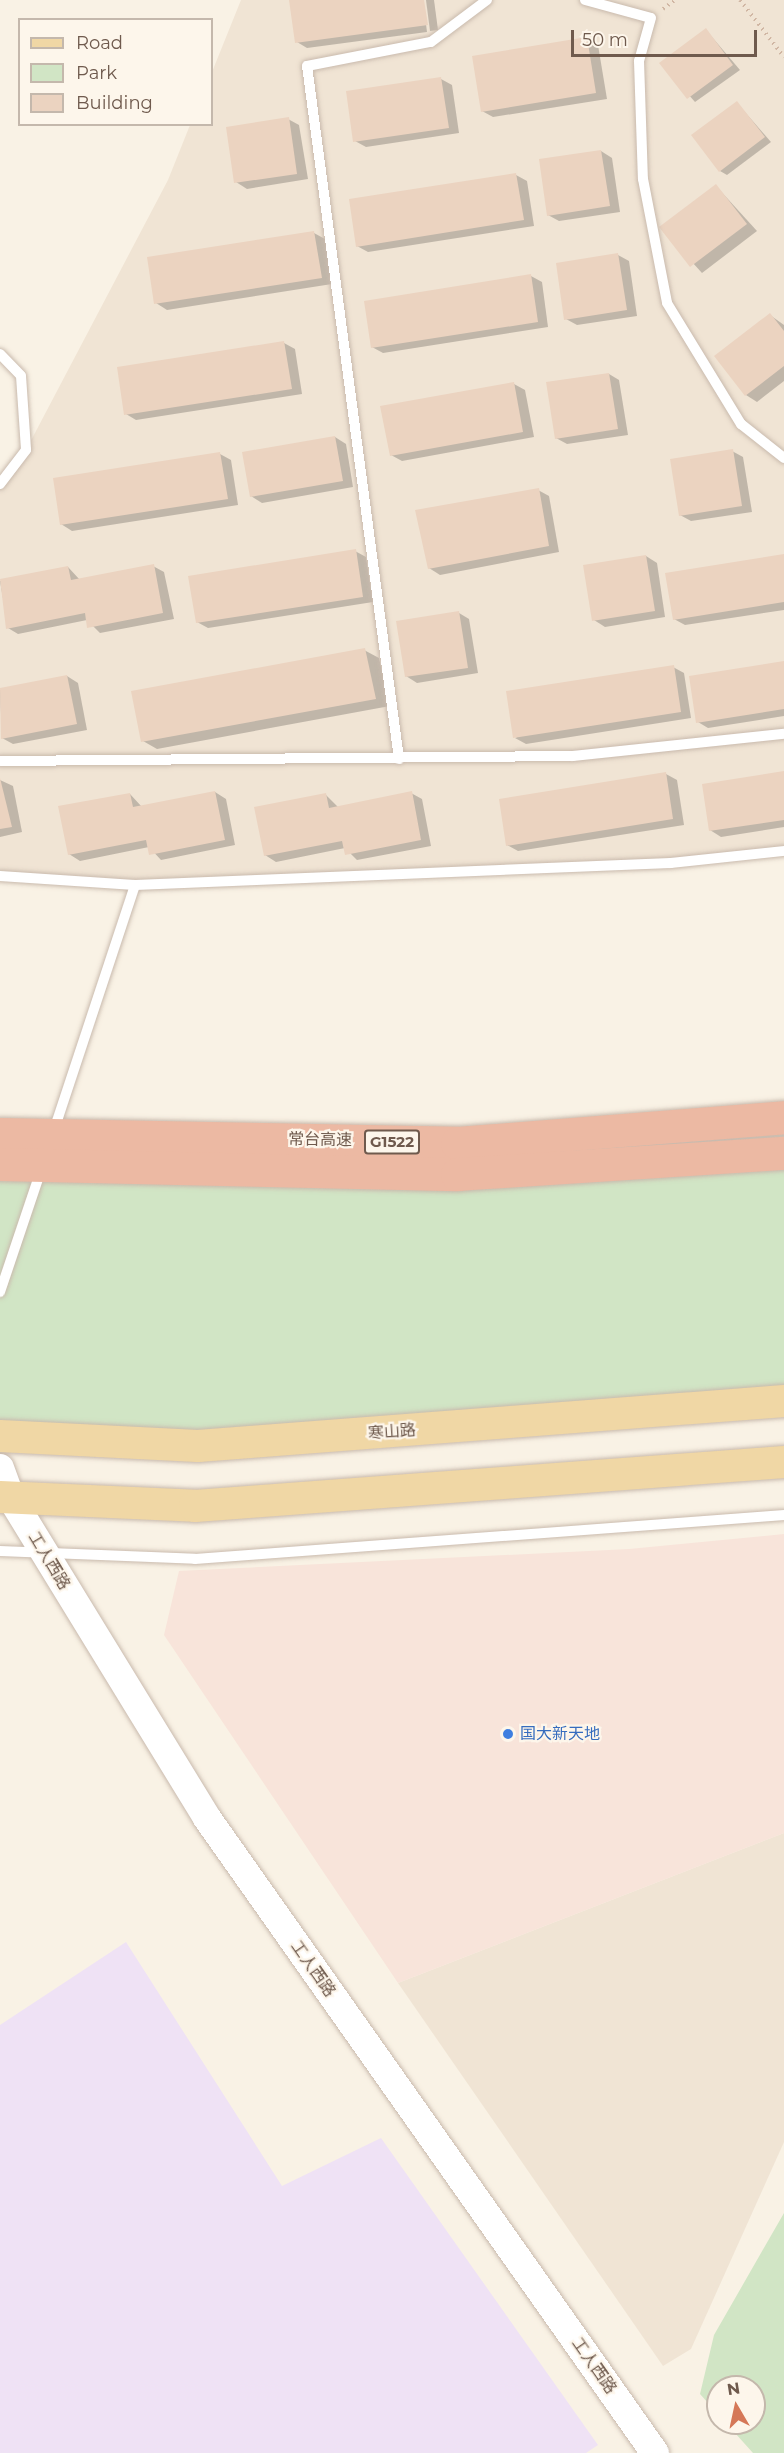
<!DOCTYPE html>
<html>
<head>
<meta charset="utf-8">
<style>
  body { margin:0 }
  #map { position:relative; width:784px; height:2453px; overflow:hidden; background:#f9f2e5; font-family:Montserrat,"Noto Sans SC",sans-serif }
  div>[style] { position:absolute }
  .residential>* { inset:0; background:#f0e4d4 }
  .commercial>* { inset:0; background:#f8e4da }
  .education>* { inset:0; background:#efe2f5 }
  .green>* { inset:0; background:#d1e5c5 }
  .shadow>* { inset:0; background:#0003 }
  .building>* { inset:0; background:#ebd3c0 }
  .path>* { height:4px; margin-top:-2px; transform-origin:0; background:repeating-linear-gradient(90deg,#d0b6a3 0 1.5px,transparent 0 6px) }
  .roads { filter:drop-shadow(0 0 2px #c9baad) drop-shadow(0 0 2px #c9baad) }
  .service>* { height:10px; margin:-5px; padding:0 5px; transform-origin:5px; border-radius:5px; background:#fff }
  .secondary>* { height:28px; margin:-14px; padding:0 14px; transform-origin:14px; border-radius:14px; background:#fff }
  .primary>* { height:32px; margin:-16px; padding:0 16px; transform-origin:16px; border-radius:16px; background:#f0d7a5 }
  .motorway>* { height:33px; margin:-16.5px; padding:0 16.5px; transform-origin:16.5px; border-radius:16.5px; background:#ecb9a3 }
  .dots>* { width:16px; height:16px; translate:-50% -50%; box-sizing:border-box; border:3px solid #fdf6eb; border-radius:50% }
  span { translate:-50% -50%; white-space:nowrap; text-align:center; line-height:1.15; -webkit-text-stroke:4.5px #fdf6eb; paint-order:stroke }
  .shield-label span { padding:2px 4px; background:#fdf6eb; border:2px solid; border-radius:4px; -webkit-text-stroke-width:0 }
  .shield-label { font-size:15px; color:#6f5a4d; font-weight:700 }
  .street-label { font-size:16px; color:#6f5a4d }
  .shop-label { font-size:16px; color:#366cbe }
  .left { translate:0 -50%; text-align:left }
  .legend { position:absolute; left:18px; top:18px; width:195px; height:108px; box-sizing:border-box; background:#fdf6eb; border:2px solid #c4b8ac; margin:0; padding:8px 10px; list-style:none; font-size:18px; color:#6f5a4d }
  .legend li { display:flex; align-items:center; gap:12px; height:30px }
  .legend b { width:30px; border:2px solid #c4b8ac }
  .north { position:absolute; left:706px; top:2375px; width:60px; height:60px; box-sizing:border-box; background:#fdf6eb; border:2px solid #c4b8ac; border-radius:50%; rotate:351deg; font-size:16px; font-weight:700; line-height:24px; text-align:center; color:#6f5a4d }
  .north::after { content:''; display:block; margin:auto; width:21px; height:27px; background:#d57858; clip-path:polygon(50% 0,100% 100%,50% 72%,0 100%) }
  .scale { position:absolute; left:571px; top:30px; width:186px; height:27px; box-sizing:border-box; border:3px solid #6f5a4d; border-top:0; padding-left:8px; font-size:18px; line-height:21px; white-space:nowrap; color:#6f5a4d; -webkit-text-stroke:4px #fdf6eb; paint-order:stroke }
</style>
</head>
<body>
<div id="map">
  <div class="residential">
    <i style="clip-path:polygon(241px 0,784px 0,784px 851px,671px 863px,135px 885px,0 876px,0 484px,26px 450px,168px 180px,190px 125px,212px 124px,212px 72px)"></i>
    <i style="clip-path:polygon(784px 1833px,784px 2142px,691px 2349px,663px 2366px,398px 1983px)"></i>
  </div>
  <div class="commercial">
    <i style="clip-path:polygon(784px 1534px,784px 1833px,398px 1983px,164px 1635px,179px 1571px,629px 1549px)"></i>
  </div>
  <div class="education">
    <i style="clip-path:polygon(126px 1942px,282px 2186px,381px 2138px,598px 2445px,586px 2453px,0 2453px,0 2025px)"></i>
  </div>
  <div class="green">
    <i style="clip-path:polygon(784px 1153px,784px 1401px,198px 1446px,0 1436px,0 1164px)"></i>
    <i style="clip-path:polygon(784px 2213px,784px 2453px,753px 2453px,726px 2423px,754px 2423px,754px 2387px,718px 2387px,718px 2414px,700px 2394px,714px 2335px)"></i>
  </div>
  <div class="shadow">
    <i style="clip-path:polygon(291px 0,423px 0,427px 32px,307px 48px,297px 42px)"></i>
    <i style="clip-path:polygon(426px 0,434px 0,438px 30px,430px 31px)"></i>
    <i style="clip-path:polygon(706px 30px,740px 70px,695px 102px,661px 63px)"></i>
    <i style="clip-path:polygon(587px 39px,598px 45px,607px 99px,493px 117px,482px 111px)"></i>
    <i style="clip-path:polygon(441px 79px,452px 85px,459px 133px,366px 147px,355px 141px)"></i>
    <i style="clip-path:polygon(737px 103px,771px 142px,727px 175px,720px 171px)"></i>
    <i style="clip-path:polygon(288px 119px,299px 125px,308px 179px,247px 189px,236px 182px)"></i>
    <i style="clip-path:polygon(601px 151px,612px 158px,620px 212px,559px 221px,548px 215px)"></i>
    <i style="clip-path:polygon(516px 175px,527px 181px,534px 226px,368px 252px,357px 246px)"></i>
    <i style="clip-path:polygon(716px 186px,757px 231px,702px 273px,661px 228px)"></i>
    <i style="clip-path:polygon(314px 233px,325px 239px,332px 284px,167px 310px,156px 303px)"></i>
    <i style="clip-path:polygon(618px 255px,629px 261px,637px 316px,577px 325px,566px 319px)"></i>
    <i style="clip-path:polygon(531px 276px,542px 282px,548px 327px,383px 353px,372px 347px)"></i>
    <i style="clip-path:polygon(770px 315px,784px 325px,784px 381px,757px 402px,746px 395px)"></i>
    <i style="clip-path:polygon(284px 343px,295px 349px,302px 394px,136px 420px,126px 414px)"></i>
    <i style="clip-path:polygon(609px 374px,619px 380px,628px 435px,567px 444px,556px 438px)"></i>
    <i style="clip-path:polygon(514px 384px,525px 390px,534px 437px,402px 461px,391px 455px)"></i>
    <i style="clip-path:polygon(335px 437px,346px 444px,353px 487px,262px 503px,251px 496px)"></i>
    <i style="clip-path:polygon(732px 451px,743px 457px,752px 512px,691px 521px,680px 515px)"></i>
    <i style="clip-path:polygon(220px 454px,231px 460px,238px 505px,72px 531px,61px 524px)"></i>
    <i style="clip-path:polygon(538px 490px,549px 496px,559px 552px,440px 575px,429px 568px)"></i>
    <i style="clip-path:polygon(355px 551px,366px 557px,373px 602px,208px 628px,197px 622px)"></i>
    <i style="clip-path:polygon(646px 556px,657px 563px,665px 617px,605px 627px,594px 620px)"></i>
    <i style="clip-path:polygon(784px 556px,784px 610px,685px 625px,674px 619px)"></i>
    <i style="clip-path:polygon(153px 566px,164px 572px,174px 619px,100px 633px,87px 620px,18px 634px,8px 628px,0 581px,68px 567px,80px 580px)"></i>
    <i style="clip-path:polygon(459px 613px,469px 619px,478px 673px,417px 683px,406px 676px)"></i>
    <i style="clip-path:polygon(364px 650px,379px 658px,390px 706px,157px 749px,143px 741px)"></i>
    <i style="clip-path:polygon(784px 662px,784px 716px,708px 728px,698px 722px)"></i>
    <i style="clip-path:polygon(673px 667px,684px 673px,691px 718px,526px 744px,515px 738px)"></i>
    <i style="clip-path:polygon(67px 676px,78px 683px,87px 730px,13px 744px,2px 738px,0 690px)"></i>
    <i style="clip-path:polygon(784px 773px,784px 827px,721px 837px,710px 830px)"></i>
    <i style="clip-path:polygon(666px 774px,677px 780px,684px 825px,518px 851px,507px 845px)"></i>
    <i style="clip-path:polygon(0 780px,13px 786px,22px 832px,0 837px)"></i>
    <i style="clip-path:polygon(215px 792px,226px 799px,235px 845px,161px 860px,149px 847px,80px 861px,69px 854px,130px 794px,142px 807px)"></i>
    <i style="clip-path:polygon(411px 793px,422px 799px,431px 846px,357px 860px,345px 848px,276px 862px,265px 855px,326px 795px,338px 807px)"></i>
  </div>
  <div class="building">
    <i style="clip-path:polygon(289px 0,424px 0,428px 25px,295px 43px)"></i>
    <i style="clip-path:polygon(706px 28px,733px 65px,687px 99px,659px 63px)"></i>
    <i style="clip-path:polygon(587px 37px,596px 93px,481px 112px,472px 56px)"></i>
    <i style="clip-path:polygon(441px 77px,449px 128px,353px 142px,346px 91px)"></i>
    <i style="clip-path:polygon(737px 101px,765px 137px,719px 172px,691px 135px)"></i>
    <i style="clip-path:polygon(289px 117px,297px 174px,234px 183px,226px 127px)"></i>
    <i style="clip-path:polygon(601px 150px,610px 206px,547px 216px,539px 159px)"></i>
    <i style="clip-path:polygon(516px 173px,524px 220px,356px 247px,349px 199px)"></i>
    <i style="clip-path:polygon(716px 184px,747px 224px,690px 267px,659px 227px)"></i>
    <i style="clip-path:polygon(314px 231px,322px 278px,154px 304px,147px 257px)"></i>
    <i style="clip-path:polygon(618px 253px,627px 310px,564px 320px,556px 263px)"></i>
    <i style="clip-path:polygon(531px 274px,538px 322px,371px 348px,364px 301px)"></i>
    <i style="clip-path:polygon(770px 313px,784px 331px,784px 366px,745px 396px,714px 356px)"></i>
    <i style="clip-path:polygon(284px 341px,292px 389px,124px 415px,117px 367px)"></i>
    <i style="clip-path:polygon(609px 373px,618px 429px,555px 439px,546px 382px)"></i>
    <i style="clip-path:polygon(514px 382px,523px 432px,390px 456px,380px 406px)"></i>
    <i style="clip-path:polygon(335px 436px,343px 481px,250px 497px,242px 452px)"></i>
    <i style="clip-path:polygon(733px 449px,742px 506px,679px 516px,670px 459px)"></i>
    <i style="clip-path:polygon(220px 452px,228px 499px,60px 525px,53px 478px)"></i>
    <i style="clip-path:polygon(539px 488px,549px 546px,428px 569px,415px 510px)"></i>
    <i style="clip-path:polygon(356px 549px,363px 597px,196px 623px,188px 576px)"></i>
    <i style="clip-path:polygon(784px 554px,784px 602px,673px 620px,665px 573px)"></i>
    <i style="clip-path:polygon(646px 555px,655px 611px,592px 621px,583px 565px)"></i>
    <i style="clip-path:polygon(154px 564px,163px 613px,87px 628px,85px 613px,6px 629px,0 579px,68px 566px,71px 580px)"></i>
    <i style="clip-path:polygon(459px 611px,468px 668px,405px 677px,396px 621px)"></i>
    <i style="clip-path:polygon(365px 648px,376px 699px,141px 742px,131px 691px)"></i>
    <i style="clip-path:polygon(784px 661px,784px 709px,696px 723px,689px 676px)"></i>
    <i style="clip-path:polygon(674px 665px,681px 712px,513px 738px,506px 691px)"></i>
    <i style="clip-path:polygon(67px 675px,77px 724px,1px 739px,0 688px)"></i>
    <i style="clip-path:polygon(784px 771px,784px 820px,709px 831px,702px 784px)"></i>
    <i style="clip-path:polygon(666px 772px,673px 819px,506px 846px,499px 799px)"></i>
    <i style="clip-path:polygon(0 778px,12px 827px,0 829px)"></i>
    <i style="clip-path:polygon(215px 791px,225px 840px,149px 855px,146px 840px,68px 855px,58px 806px,130px 793px,133px 807px)"></i>
    <i style="clip-path:polygon(412px 791px,421px 840px,345px 855px,342px 841px,264px 856px,254px 807px,326px 793px,329px 808px)"></i>
  </div>
  <div class="path">
    <i style="left:740px;top:0;width:72px;rotate:52.3deg"></i>
    <i style="left:663px;top:9px;width:15px;rotate:-37deg"></i>
  </div>
  <div class="roads">
    <div class="service">
      <i style="left:585px;top:0;width:68px;rotate:15.3deg"></i>
      <i style="left:651px;top:18px;width:45px;rotate:105.6deg"></i>
      <i style="left:639px;top:61px;width:118px;rotate:88.1deg"></i>
      <i style="left:643px;top:179px;width:126px;rotate:79deg"></i>
      <i style="left:667px;top:303px;width:142px;rotate:58.6deg"></i>
      <i style="left:741px;top:424px;width:55px;rotate:38.3deg"></i>
      <i style="left:0;top:354px;width:30px;rotate:46deg"></i>
      <i style="left:21px;top:376px;width:74px;rotate:86.1deg"></i>
      <i style="left:26px;top:450px;width:43px;rotate:127.4deg"></i>
      <i style="left:399px;top:759px;width:699px;rotate:-97.56deg"></i>
      <i style="left:307px;top:66px;width:126px;rotate:-11deg"></i>
      <i style="left:431px;top:42px;width:70px;rotate:-36.9deg"></i>
      <i style="left:0;top:761px;width:573px;rotate:-0.5deg"></i>
      <i style="left:573px;top:756px;width:212px;rotate:-6deg"></i>
      <i style="left:0;top:876px;width:135px;rotate:3.8deg"></i>
      <i style="left:135px;top:885px;width:536px;rotate:-2.35deg"></i>
      <i style="left:671px;top:863px;width:114px;rotate:-6.1deg"></i>
      <i style="left:53px;top:1133px;width:261px;rotate:-71.7deg"></i>
      <i style="left:0;top:1292px;width:129px;rotate:-71.4deg"></i>
      <i style="left:0;top:1551px;width:195px;rotate:2.3deg"></i>
      <i style="left:195px;top:1559px;width:591px;rotate:-4.27deg"></i>
    </div>
    <div class="secondary">
      <i style="left:0;top:1468px;width:32px;rotate:70deg"></i>
      <i style="left:11px;top:1498px;width:375px;rotate:58.5deg"></i>
      <i style="left:207px;top:1818px;width:777px;rotate:54.8deg"></i>
    </div>
    <div class="primary">
      <i style="left:0;top:1436px;width:198px;rotate:2.9deg"></i>
      <i style="left:198px;top:1446px;width:588px;rotate:-4.39deg"></i>
      <i style="left:0;top:1497px;width:195px;rotate:2.6deg"></i>
      <i style="left:195px;top:1506px;width:591px;rotate:-4.27deg"></i>
    </div>
    <div class="motorway">
      <i style="left:0;top:1134px;width:457px;rotate:1.1deg"></i>
      <i style="left:457px;top:1143px;width:328px;rotate:-4.5deg"></i>
      <i style="left:0;top:1164px;width:457px;rotate:1.3deg"></i>
      <i style="left:457px;top:1174px;width:328px;rotate:-3.7deg"></i>
    </div>
  </div>
  <div class="dots">
    <i style="left:508px;top:1734px;background:#3f7fe0"></i>
  </div>
  <div class="shield-label">
    <span style="left:392px;top:1142px">G1522</span>
  </div>
  <div class="street-label">
    <span style="left:320px;top:1140px;rotate:1deg">常台高速</span>
    <span style="left:392px;top:1432px;rotate:-4deg">寒山路</span>
    <span style="left:49px;top:1561px;rotate:59deg">工人西路</span>
    <span style="left:313px;top:1969px;rotate:55deg">工人西路</span>
    <span style="left:594px;top:2366px;rotate:55deg">工人西路</span>
  </div>
  <div class="shop-label">
    <span class="left" style="left:520px;top:1734px">国大新天地</span>
  </div>
  <ul class="legend">
  <li><b style="height:8px;background:#f0d7a5"></b>Road</li>
  <li><b style="height:16px;background:#d1e5c5"></b>Park</li>
  <li><b style="height:16px;background:#ebd3c0"></b>Building</li>
  </ul>
  <div class="north">N</div>
  <div class="scale">50 m</div>
</div>
</body>
</html>
